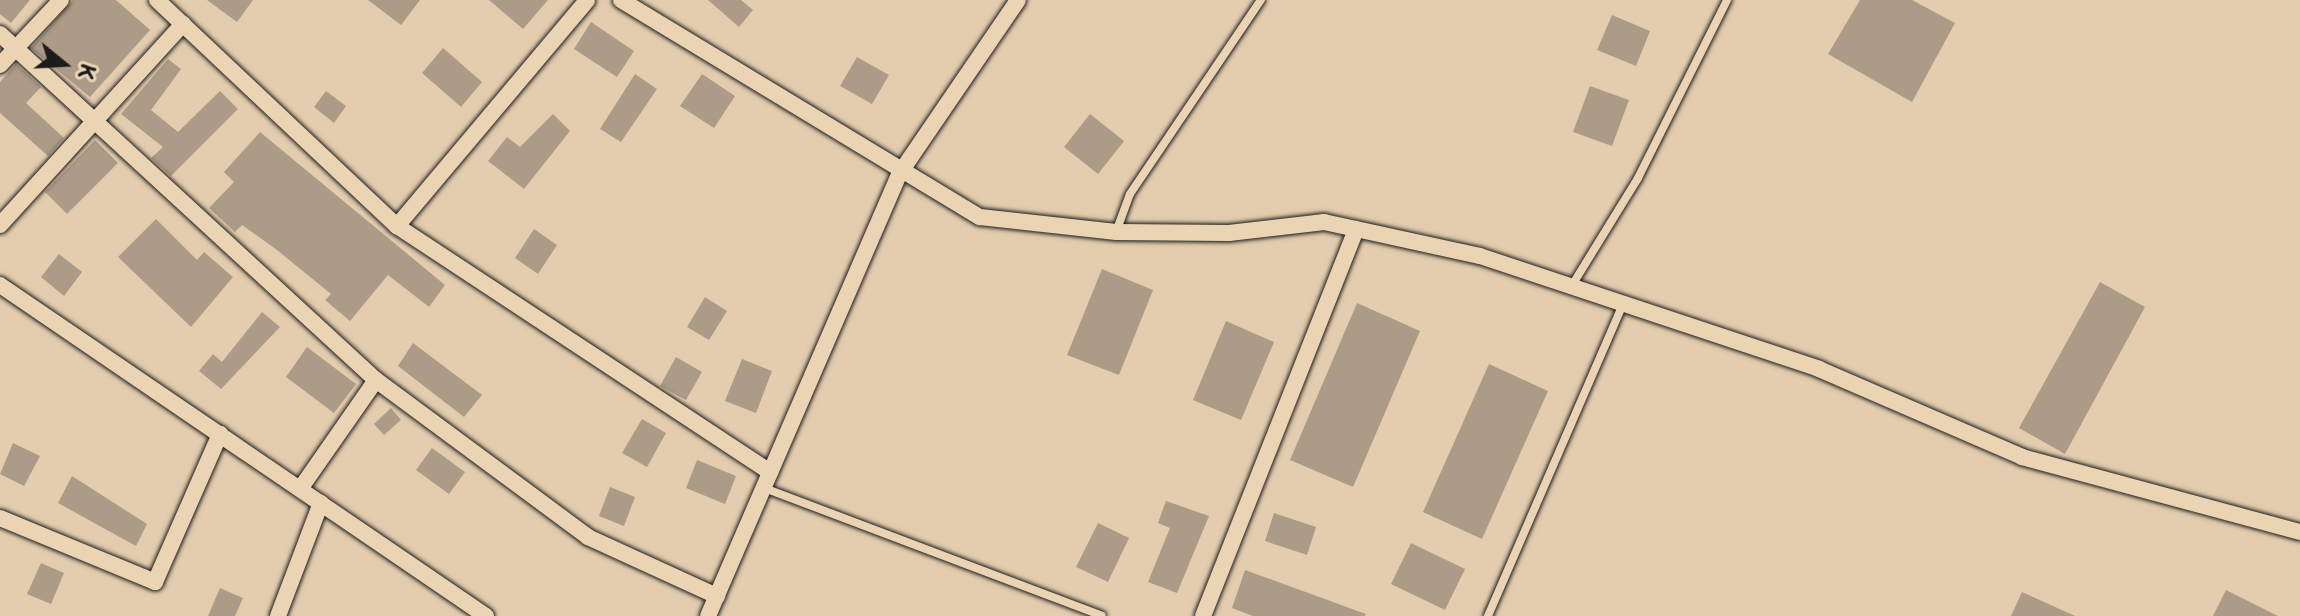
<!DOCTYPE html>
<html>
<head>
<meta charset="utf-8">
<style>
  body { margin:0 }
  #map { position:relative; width:2300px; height:616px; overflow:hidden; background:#e3cdae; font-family:Itim,sans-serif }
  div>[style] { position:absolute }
  .building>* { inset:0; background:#ac9b86 }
  .roads { filter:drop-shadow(0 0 2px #1c1c1c) drop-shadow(0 0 2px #1c1c1c) }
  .lane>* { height:8px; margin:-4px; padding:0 4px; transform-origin:4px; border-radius:4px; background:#ebd4b4 }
  .street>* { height:16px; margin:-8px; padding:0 8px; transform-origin:8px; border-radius:8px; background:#ebd4b4 }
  span { translate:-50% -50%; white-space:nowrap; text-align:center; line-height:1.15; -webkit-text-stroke:6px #ebd4b4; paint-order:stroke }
  .north { position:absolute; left:24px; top:24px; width:80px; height:80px; -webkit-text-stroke:6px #ebd4b4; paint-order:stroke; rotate:108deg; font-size:22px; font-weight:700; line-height:32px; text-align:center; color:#1c1c1c }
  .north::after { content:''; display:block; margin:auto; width:28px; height:36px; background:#1c1c1c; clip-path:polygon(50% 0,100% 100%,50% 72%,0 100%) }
</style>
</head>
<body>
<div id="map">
  <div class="building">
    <i style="clip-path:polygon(0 0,30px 0,11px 23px,0 14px)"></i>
    <i style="clip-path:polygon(73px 0,116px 0,150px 30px,90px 97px,31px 48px)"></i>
    <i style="clip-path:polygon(207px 0,253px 0,237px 22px)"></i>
    <i style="clip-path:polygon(368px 0,420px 0,401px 25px)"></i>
    <i style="clip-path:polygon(489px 0,548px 0,523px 29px)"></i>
    <i style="clip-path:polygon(708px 0,741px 0,753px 10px,739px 27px)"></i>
    <i style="clip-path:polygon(1860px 0,1912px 0,1955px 23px,1912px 102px,1828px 54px)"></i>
    <i style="clip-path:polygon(1612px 15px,1650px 31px,1636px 66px,1597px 50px)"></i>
    <i style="clip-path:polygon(591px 22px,634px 51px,617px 77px,574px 49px)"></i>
    <i style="clip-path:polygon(443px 48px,482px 82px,461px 107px,422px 73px)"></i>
    <i style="clip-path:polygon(857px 57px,889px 75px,872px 104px,840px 86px)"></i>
    <i style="clip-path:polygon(168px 59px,181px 69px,151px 110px,178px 132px,220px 91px,238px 109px,171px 176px,151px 158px,163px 147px,121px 114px)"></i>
    <i style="clip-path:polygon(16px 64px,41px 87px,26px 103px,64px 138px,48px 156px,0 113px,0 82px)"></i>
    <i style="clip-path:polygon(635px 74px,657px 89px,621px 142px,600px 129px)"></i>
    <i style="clip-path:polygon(702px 74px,735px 96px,714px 128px,680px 106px)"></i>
    <i style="clip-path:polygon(1590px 86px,1629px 100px,1612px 146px,1573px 132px)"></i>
    <i style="clip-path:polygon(326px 91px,346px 106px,334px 123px,314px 107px)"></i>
    <i style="clip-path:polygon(553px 114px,570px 131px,524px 189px,488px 161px,507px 137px,520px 147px)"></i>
    <i style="clip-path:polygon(1090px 114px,1124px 141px,1098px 174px,1064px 147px)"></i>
    <i style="clip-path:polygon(260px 132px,445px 285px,429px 307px,388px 275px,350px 321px,325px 300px,331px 294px,277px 250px,242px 225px,235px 232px,209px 208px,234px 182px,224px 172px)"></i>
    <i style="clip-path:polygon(95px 140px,118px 163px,67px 214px,45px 192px)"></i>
    <i style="clip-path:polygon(156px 219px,197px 260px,204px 252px,233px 277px,191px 327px,118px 257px)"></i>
    <i style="clip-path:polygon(534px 229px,557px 245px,538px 274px,515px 258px)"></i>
    <i style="clip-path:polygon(59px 254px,82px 272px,64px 296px,41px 277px)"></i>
    <i style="clip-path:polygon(1102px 269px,1153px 290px,1119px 375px,1067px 355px)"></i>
    <i style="clip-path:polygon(2100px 282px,2145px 307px,2065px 454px,2019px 428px)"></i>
    <i style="clip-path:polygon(705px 297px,727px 311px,709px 340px,687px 327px)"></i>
    <i style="clip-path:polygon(1357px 303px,1420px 331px,1353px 487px,1290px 460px)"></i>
    <i style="clip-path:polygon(262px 312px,280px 327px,221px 389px,199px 371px,213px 354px,222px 362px)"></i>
    <i style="clip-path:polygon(1226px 321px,1274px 342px,1241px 420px,1193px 400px)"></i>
    <i style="clip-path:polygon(413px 343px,482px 395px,464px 417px,398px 366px)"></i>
    <i style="clip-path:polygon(307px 347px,356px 384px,334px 413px,286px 377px)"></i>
    <i style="clip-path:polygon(676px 357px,702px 372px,686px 400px,660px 386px)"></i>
    <i style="clip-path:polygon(742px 359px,772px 371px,756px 413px,725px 401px)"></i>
    <i style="clip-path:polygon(1489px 364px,1548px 391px,1482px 539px,1423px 512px)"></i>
    <i style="clip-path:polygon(391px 408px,401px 420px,384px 435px,374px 424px)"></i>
    <i style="clip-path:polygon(642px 419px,666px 433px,647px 467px,622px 453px)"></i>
    <i style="clip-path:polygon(13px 443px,40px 456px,24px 486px,0 474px)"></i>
    <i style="clip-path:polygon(432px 448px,465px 472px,449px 494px,416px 470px)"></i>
    <i style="clip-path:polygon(697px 460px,736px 476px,725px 504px,686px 488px)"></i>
    <i style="clip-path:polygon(72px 476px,147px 524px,136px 546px,58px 503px)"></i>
    <i style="clip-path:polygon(610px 487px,635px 497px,624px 526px,599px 516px)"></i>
    <i style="clip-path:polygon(1166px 501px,1209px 516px,1177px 593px,1148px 582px,1170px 528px,1158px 523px)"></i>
    <i style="clip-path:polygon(1274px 513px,1316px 527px,1307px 555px,1265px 541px)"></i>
    <i style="clip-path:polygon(1098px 523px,1129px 538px,1108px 582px,1076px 567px)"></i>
    <i style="clip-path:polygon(1411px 543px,1465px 569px,1445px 610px,1391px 584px)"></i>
    <i style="clip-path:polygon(41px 563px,64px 573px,51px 604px,27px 594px)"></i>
    <i style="clip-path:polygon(1245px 570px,1366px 614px,1365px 616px,1253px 616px,1232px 608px)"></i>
    <i style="clip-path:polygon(220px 588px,243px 598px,235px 616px,208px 616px)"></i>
    <i style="clip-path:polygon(2226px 590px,2278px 616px,2213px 616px)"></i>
    <i style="clip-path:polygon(2022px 592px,2075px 616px,2011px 616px)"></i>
  </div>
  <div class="roads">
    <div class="lane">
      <i style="left:1116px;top:232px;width:40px;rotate:-69.8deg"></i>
      <i style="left:1130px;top:194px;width:234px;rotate:-56deg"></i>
      <i style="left:1571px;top:287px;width:128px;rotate:-58.4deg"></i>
      <i style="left:1638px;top:178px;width:199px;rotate:-63.4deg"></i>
      <i style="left:764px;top:488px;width:361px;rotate:20.7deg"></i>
      <i style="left:1488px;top:616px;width:340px;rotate:-66.6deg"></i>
    </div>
    <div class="street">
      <i style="left:157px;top:0;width:330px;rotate:43.3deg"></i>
      <i style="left:397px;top:226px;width:447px;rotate:33.4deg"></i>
      <i style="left:621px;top:0;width:419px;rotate:31.2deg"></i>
      <i style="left:980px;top:217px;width:137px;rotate:6.3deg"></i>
      <i style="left:1116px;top:232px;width:113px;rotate:0.5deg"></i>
      <i style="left:1229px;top:233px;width:96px;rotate:-6.6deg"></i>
      <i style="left:1324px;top:222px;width:160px;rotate:12.3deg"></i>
      <i style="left:1480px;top:256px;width:357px;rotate:18.4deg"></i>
      <i style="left:1819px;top:369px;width:221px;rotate:23.4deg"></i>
      <i style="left:2022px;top:457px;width:288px;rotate:15.1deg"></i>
      <i style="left:0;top:34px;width:511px;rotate:42.62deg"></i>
      <i style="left:376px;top:380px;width:264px;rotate:36.5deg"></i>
      <i style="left:588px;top:537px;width:142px;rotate:24.6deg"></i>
      <i style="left:0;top:65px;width:89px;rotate:-46.8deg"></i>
      <i style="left:0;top:225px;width:272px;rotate:-47.7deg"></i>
      <i style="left:397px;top:226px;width:295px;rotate:-49.9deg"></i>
      <i style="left:0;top:285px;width:588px;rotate:34.26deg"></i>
      <i style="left:300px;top:489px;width:133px;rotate:-55.1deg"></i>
      <i style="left:0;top:518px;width:168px;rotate:22.4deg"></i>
      <i style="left:155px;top:582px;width:162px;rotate:-66.3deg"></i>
      <i style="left:278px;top:616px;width:121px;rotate:-69.2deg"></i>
      <i style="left:708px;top:616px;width:483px;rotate:-66.6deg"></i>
      <i style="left:900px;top:173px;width:209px;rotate:-55.7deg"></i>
      <i style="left:1203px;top:616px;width:416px;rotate:-68.4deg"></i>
    </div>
  </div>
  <div class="north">K</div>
</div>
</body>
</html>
